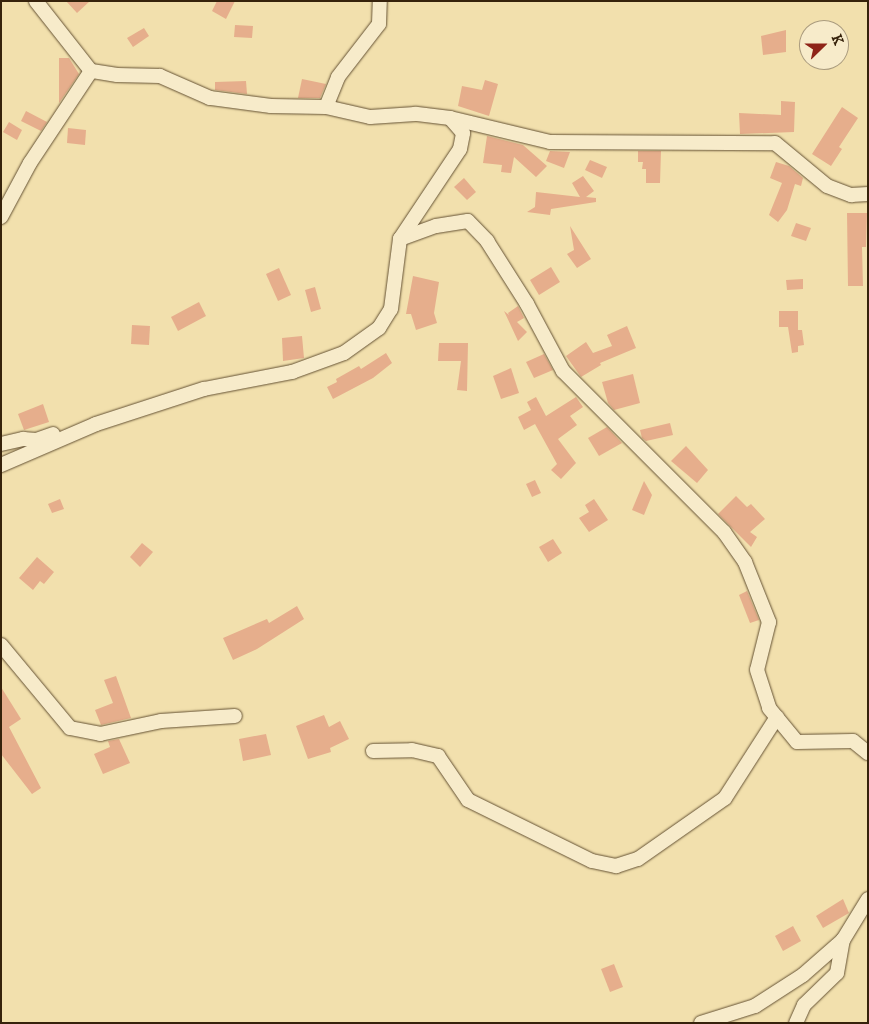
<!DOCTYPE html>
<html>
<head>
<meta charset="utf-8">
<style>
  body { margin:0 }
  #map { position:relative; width:869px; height:1024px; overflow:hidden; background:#f2e0ad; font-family:"IM FELL DW Pica",serif }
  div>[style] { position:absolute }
  .building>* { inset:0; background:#e6ae8c }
  .roads { filter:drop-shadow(0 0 1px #655234) drop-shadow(0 0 1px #655234) }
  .minor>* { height:14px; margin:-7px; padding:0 7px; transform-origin:7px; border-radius:7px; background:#f7ebca }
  span { translate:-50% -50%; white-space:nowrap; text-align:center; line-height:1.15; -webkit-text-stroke:4px #f7ebca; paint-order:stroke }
  .frame { position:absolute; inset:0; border:2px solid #36220b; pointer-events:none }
  .north { position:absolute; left:799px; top:20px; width:50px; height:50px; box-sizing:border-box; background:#f7ebca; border:1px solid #aa9b7e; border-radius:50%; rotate:68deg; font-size:14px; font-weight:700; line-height:20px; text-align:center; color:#36220b }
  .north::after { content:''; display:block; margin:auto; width:18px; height:22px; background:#8f2418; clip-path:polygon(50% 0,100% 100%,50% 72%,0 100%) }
</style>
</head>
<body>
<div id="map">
  <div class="building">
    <i style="clip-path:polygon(66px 1px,90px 1px,77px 13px)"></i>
    <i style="clip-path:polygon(217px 1px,235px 1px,226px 19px,212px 11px)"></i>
    <i style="clip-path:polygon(235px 25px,253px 26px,252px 38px,234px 37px)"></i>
    <i style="clip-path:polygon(144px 28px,149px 36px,133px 47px,127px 38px)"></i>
    <i style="clip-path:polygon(786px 30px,786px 52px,763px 55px,761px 36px)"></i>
    <i style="clip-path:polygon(59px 58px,69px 58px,79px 74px,59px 103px)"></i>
    <i style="clip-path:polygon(302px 79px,326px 84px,320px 98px,298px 98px)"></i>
    <i style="clip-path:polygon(485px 80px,498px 84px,489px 116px,458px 106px,462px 86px,482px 90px)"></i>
    <i style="clip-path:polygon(246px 81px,247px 94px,215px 90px,215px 82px)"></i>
    <i style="clip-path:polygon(781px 101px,795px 102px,794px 132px,740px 134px,739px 113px,781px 115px)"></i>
    <i style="clip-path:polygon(842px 107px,858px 118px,839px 147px,842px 149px,831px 166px,812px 154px)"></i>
    <i style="clip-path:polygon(26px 111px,47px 122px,41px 131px,21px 121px)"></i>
    <i style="clip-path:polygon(9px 122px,22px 130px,17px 140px,3px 132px)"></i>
    <i style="clip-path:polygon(68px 128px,86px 130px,85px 145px,67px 143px)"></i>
    <i style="clip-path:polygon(487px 136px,523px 145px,547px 166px,536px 177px,514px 157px,511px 173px,501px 172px,502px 165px,483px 163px)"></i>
    <i style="clip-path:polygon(550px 151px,570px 152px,564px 168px,546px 161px)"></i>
    <i style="clip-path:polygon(638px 151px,661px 151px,660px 183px,646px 183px,646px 169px,642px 169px,643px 162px,638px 162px)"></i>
    <i style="clip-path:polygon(590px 160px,607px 167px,602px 178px,585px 170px)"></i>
    <i style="clip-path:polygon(776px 162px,789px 166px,803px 178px,801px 186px,795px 184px,787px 210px,778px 222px,769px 215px,782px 183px,770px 178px)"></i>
    <i style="clip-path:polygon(583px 176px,594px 191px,586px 197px,596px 198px,596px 202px,551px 209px,550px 215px,527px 212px,535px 207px,536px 192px,580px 197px,572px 183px)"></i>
    <i style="clip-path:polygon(464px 178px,476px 192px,467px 200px,454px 187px)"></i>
    <i style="clip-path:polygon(847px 213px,867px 213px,866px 247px,862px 247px,863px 286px,848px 286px)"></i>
    <i style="clip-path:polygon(796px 223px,811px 228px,806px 241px,791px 236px)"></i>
    <i style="clip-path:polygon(570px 226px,591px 259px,577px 268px,567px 254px,574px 250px)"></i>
    <i style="clip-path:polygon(551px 267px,560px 282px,539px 295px,530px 280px)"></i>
    <i style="clip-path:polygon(279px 268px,291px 295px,278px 301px,266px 274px)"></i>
    <i style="clip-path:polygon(413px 276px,439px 282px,434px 313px,437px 323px,416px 330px,411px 314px,406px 314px)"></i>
    <i style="clip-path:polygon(803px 279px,803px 289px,787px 290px,786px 280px)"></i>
    <i style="clip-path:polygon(315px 287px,321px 309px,311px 312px,305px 290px)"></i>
    <i style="clip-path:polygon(199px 302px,206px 316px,178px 331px,171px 317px)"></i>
    <i style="clip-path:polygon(518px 306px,524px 318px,517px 322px,527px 332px,518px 341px,504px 311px,509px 315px,508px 313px)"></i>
    <i style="clip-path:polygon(779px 311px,798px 311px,798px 330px,802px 330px,804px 345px,798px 346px,798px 352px,792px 353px,788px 327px,779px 327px)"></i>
    <i style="clip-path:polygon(132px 325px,150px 326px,149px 345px,131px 344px)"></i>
    <i style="clip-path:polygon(627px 326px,636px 348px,600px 363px,601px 365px,581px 377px,566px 356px,586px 342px,593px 353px,612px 346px,607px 335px)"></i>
    <i style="clip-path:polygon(302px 336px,304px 358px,283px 361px,282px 338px)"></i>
    <i style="clip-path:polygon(439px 343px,468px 343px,467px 391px,457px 390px,461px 361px,438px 361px)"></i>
    <i style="clip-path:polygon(386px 353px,392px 363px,373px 378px,333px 399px,327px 387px,337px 382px,336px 379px,359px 366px,361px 369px)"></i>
    <i style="clip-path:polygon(544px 354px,553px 370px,534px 378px,526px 362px)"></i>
    <i style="clip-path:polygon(511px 368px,519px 393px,501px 399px,493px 376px)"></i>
    <i style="clip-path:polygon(633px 374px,640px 403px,614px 410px,608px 403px,602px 382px)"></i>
    <i style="clip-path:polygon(536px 397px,546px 416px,576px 397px,583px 407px,570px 416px,577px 425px,558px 439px,576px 463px,561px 479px,551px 470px,557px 464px,535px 424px,524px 430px,518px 417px,531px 410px,527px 402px)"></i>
    <i style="clip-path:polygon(43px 404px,49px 422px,24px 430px,18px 414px)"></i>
    <i style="clip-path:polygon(670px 423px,673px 435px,646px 441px,642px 438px,640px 430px)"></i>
    <i style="clip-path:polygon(607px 427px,622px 443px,599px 456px,588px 438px)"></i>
    <i style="clip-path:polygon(686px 446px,708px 470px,697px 483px,671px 461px)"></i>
    <i style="clip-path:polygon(535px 480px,541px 493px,532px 497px,526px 484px)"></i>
    <i style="clip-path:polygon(644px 481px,652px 495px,644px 515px,632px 510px)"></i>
    <i style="clip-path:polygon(736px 496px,747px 507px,751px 504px,765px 519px,750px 532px,757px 537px,751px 547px,718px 514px)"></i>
    <i style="clip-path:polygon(60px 499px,64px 509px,52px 513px,48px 504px)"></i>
    <i style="clip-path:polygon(594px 499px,608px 520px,589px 532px,579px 518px,589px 512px,585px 505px)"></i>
    <i style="clip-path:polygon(553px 539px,562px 553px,548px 562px,539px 547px)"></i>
    <i style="clip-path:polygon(142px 543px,153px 552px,140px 567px,130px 557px)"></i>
    <i style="clip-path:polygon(37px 557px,54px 572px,44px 584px,40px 581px,33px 590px,19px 578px)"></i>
    <i style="clip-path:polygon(747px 591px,759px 620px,750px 623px,739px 595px)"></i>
    <i style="clip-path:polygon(297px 606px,304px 619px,257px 649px,233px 660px,223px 638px,267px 619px,269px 623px)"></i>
    <i style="clip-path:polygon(116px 676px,131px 718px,101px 725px,95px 710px,113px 703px,104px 680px)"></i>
    <i style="clip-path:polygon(1px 687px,21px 719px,9px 727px,41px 788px,32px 794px,1px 754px)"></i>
    <i style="clip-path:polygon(324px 715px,329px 727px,340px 721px,349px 739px,330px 748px,331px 752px,308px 759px,296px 726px)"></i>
    <i style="clip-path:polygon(266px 734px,271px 755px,243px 761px,239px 739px)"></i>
    <i style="clip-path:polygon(119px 739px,130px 763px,103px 774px,94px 754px,110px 747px,108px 741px)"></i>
    <i style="clip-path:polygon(843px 899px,849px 913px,823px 928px,816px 916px)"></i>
    <i style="clip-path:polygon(793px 926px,801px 941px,783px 951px,775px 936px)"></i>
    <i style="clip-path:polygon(614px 964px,623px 987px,610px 992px,601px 969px)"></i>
  </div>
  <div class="roads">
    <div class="minor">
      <i style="left:326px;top:107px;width:32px;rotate:-68deg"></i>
      <i style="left:338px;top:77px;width:67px;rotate:-52.3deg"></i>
      <i style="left:379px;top:24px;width:23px;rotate:-88deg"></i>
      <i style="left:450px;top:118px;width:103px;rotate:13.5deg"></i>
      <i style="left:550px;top:142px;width:225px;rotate:0.3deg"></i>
      <i style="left:775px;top:143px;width:67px;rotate:39.6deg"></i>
      <i style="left:827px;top:186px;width:26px;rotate:21deg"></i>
      <i style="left:851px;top:195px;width:17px;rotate:-3deg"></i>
      <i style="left:1px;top:217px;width:61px;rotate:-61.8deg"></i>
      <i style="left:30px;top:163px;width:110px;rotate:-56.5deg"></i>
      <i style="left:400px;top:239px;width:38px;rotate:-20deg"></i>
      <i style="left:436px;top:226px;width:32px;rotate:-9deg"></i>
      <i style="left:468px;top:221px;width:28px;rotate:46deg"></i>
      <i style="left:487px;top:241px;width:75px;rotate:57.6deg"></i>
      <i style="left:527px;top:304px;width:76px;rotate:61.8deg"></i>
      <i style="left:563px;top:371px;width:228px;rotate:45deg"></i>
      <i style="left:724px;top:532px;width:37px;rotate:55deg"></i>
      <i style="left:745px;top:562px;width:65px;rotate:68.2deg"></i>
      <i style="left:769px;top:622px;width:49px;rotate:104deg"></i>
      <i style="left:757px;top:670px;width:40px;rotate:72deg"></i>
      <i style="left:769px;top:708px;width:44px;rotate:50.5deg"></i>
      <i style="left:797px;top:742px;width:56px;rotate:-1deg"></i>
      <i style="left:853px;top:741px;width:19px;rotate:39deg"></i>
      <i style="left:1px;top:444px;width:23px;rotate:-13deg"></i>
      <i style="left:23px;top:439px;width:13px;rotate:4deg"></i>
      <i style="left:36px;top:440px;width:18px;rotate:-19deg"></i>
      <i style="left:1px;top:465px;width:103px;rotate:-23.3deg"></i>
      <i style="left:96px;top:424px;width:114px;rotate:-18deg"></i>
      <i style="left:204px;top:389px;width:90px;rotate:-10.9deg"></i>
      <i style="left:292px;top:372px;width:55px;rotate:-20.1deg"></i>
      <i style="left:344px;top:353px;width:43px;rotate:-35.5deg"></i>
      <i style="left:379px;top:328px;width:22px;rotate:-58deg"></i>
      <i style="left:391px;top:309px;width:71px;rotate:-82.7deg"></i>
      <i style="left:400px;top:239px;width:108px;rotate:-56.3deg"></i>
      <i style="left:460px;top:149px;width:16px;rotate:-79deg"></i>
      <i style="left:463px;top:133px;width:20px;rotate:-131deg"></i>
      <i style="left:450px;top:118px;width:35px;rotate:-173deg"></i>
      <i style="left:415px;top:114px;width:45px;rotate:176.2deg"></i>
      <i style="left:370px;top:117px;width:45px;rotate:-167.2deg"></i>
      <i style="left:326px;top:107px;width:55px;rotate:-179deg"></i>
      <i style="left:271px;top:106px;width:62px;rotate:-172.5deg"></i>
      <i style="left:210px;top:98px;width:55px;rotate:-156.3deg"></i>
      <i style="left:160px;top:76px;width:43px;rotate:-178.7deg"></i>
      <i style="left:117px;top:75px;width:26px;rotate:-171deg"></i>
      <i style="left:91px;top:71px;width:89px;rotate:-128.2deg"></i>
      <i style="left:1px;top:645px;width:108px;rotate:50.3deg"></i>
      <i style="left:70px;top:728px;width:31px;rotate:11deg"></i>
      <i style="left:100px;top:734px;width:62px;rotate:-12deg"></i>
      <i style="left:161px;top:721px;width:74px;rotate:-3.9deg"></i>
      <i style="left:373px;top:751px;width:39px;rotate:-1deg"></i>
      <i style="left:412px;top:750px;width:27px;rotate:13deg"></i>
      <i style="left:438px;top:756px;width:53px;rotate:55.7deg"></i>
      <i style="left:468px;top:800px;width:138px;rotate:26.2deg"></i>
      <i style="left:592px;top:861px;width:25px;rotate:12deg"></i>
      <i style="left:616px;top:866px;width:23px;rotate:-18deg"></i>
      <i style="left:638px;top:859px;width:106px;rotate:-35deg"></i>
      <i style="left:725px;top:798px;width:96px;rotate:-57.3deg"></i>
      <i style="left:701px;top:1023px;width:57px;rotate:-17.5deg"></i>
      <i style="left:755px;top:1006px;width:57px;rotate:-32.9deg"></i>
      <i style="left:803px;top:975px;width:53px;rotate:-41.2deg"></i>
      <i style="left:843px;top:940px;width:48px;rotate:-58.6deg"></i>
      <i style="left:796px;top:1023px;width:20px;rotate:-66deg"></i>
      <i style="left:804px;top:1005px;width:46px;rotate:-44.1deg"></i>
      <i style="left:837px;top:973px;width:34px;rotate:-80deg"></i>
    </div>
  </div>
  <div class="frame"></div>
  <div class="north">K</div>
</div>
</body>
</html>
